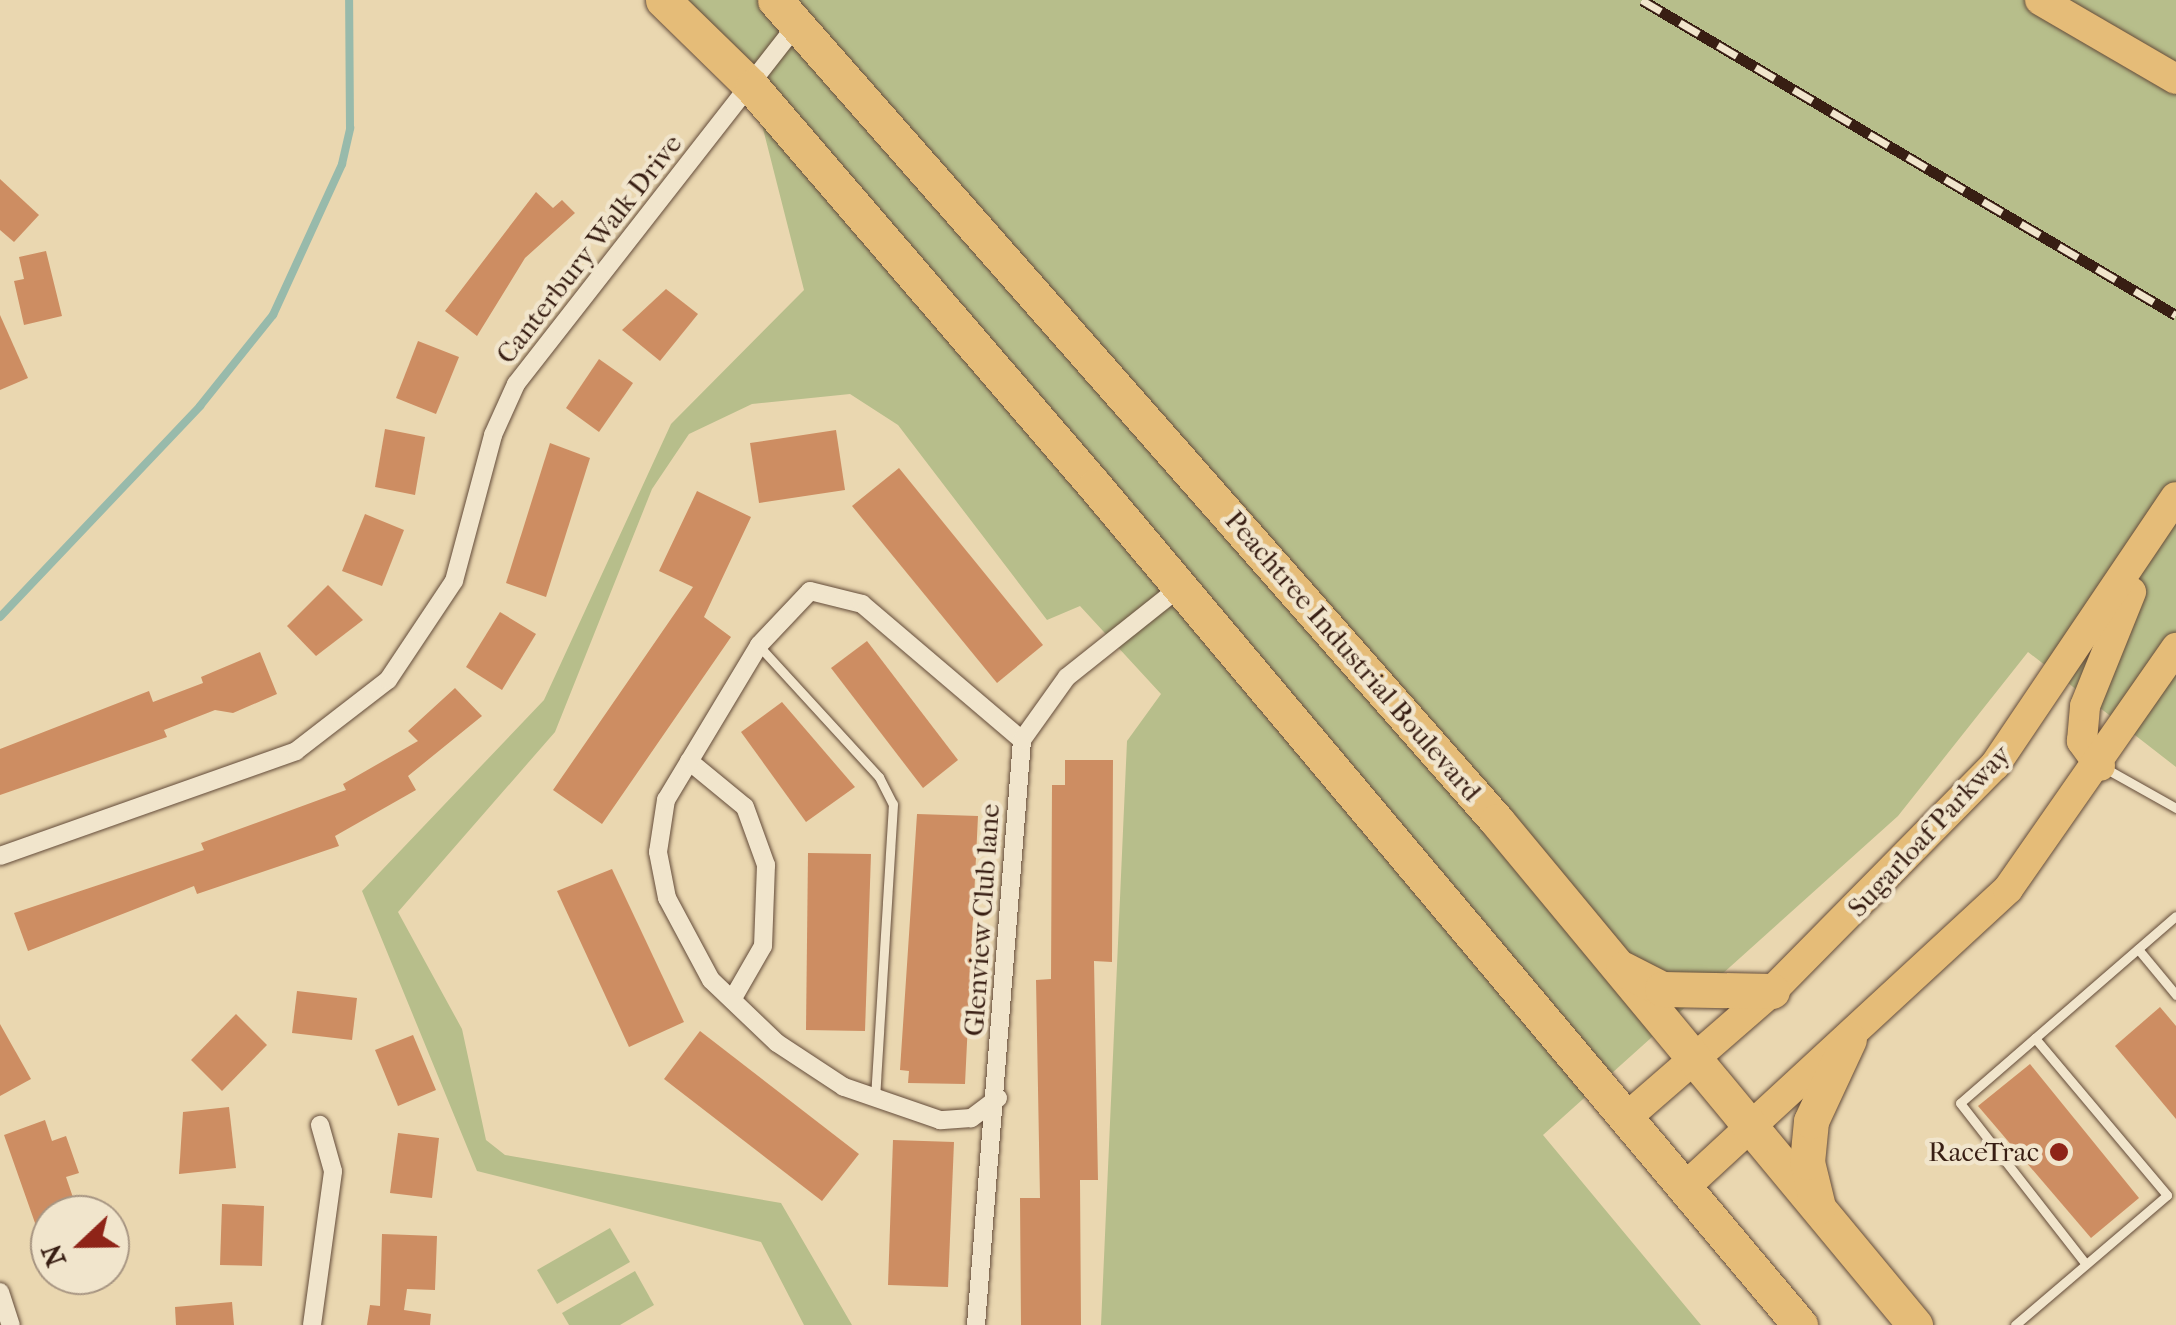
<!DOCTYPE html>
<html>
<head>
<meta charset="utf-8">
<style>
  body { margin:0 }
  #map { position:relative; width:2176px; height:1325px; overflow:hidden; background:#ead7b0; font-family:"IM FELL French Canon",serif }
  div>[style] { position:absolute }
  .green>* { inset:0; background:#b7be8b }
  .stream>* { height:8px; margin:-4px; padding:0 4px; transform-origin:4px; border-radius:4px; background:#98baab }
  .building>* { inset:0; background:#cd8d62 }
  .roads { filter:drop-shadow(0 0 2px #644c3a) drop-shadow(0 0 2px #644c3a) }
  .lane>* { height:9px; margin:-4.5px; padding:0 4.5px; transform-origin:4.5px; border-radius:4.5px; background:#f1e5cc }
  .street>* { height:18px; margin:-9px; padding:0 9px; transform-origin:9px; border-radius:9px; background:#f1e5cc }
  .primary>* { height:30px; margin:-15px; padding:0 15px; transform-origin:15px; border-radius:15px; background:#e5bc78 }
  .highway>* { height:35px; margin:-17.5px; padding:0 17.5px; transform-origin:17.5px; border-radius:17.5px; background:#e5bc78 }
  .rail>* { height:11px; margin-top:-5.5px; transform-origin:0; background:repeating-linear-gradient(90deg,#f1e5cc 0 22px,#381e13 0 44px); box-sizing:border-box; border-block:2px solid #381e13 }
  .dots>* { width:28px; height:28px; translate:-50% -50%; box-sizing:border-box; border:5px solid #f1e5cc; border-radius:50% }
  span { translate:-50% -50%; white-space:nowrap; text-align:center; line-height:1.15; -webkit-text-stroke:9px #f1e5cc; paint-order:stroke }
  .street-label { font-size:28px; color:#381e13 }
  .poi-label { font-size:28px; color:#381e13 }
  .right { translate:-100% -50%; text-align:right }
  .north { position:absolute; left:30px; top:1195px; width:100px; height:100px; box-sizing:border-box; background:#f1e5cc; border:2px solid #a79582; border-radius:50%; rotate:248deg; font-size:28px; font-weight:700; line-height:40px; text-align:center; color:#381e13 }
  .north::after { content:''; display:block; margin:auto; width:35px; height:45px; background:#8f2418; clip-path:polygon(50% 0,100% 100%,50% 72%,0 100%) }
</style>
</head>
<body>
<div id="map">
  <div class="green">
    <i style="clip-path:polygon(668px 0,2176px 0,2176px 767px,2028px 652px,1898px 816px,1543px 1135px,1701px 1325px,1101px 1325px,1127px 741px,1161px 694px,1080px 606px,1047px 620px,898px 425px,850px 394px,752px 404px,689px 434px,652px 489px,555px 732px,398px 912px,462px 1029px,486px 1140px,505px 1155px,781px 1203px,852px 1325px,804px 1325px,761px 1242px,477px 1171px,362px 891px,544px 700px,671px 424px,804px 290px,756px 101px)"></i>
    <i style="clip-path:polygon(610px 1228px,630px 1262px,557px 1304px,537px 1270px)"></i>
    <i style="clip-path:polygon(635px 1271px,654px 1305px,620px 1325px,569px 1325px,562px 1313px)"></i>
  </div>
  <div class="stream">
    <i style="left:0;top:617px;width:291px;rotate:-46.5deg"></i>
    <i style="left:200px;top:406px;width:117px;rotate:-51.3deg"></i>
    <i style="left:273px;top:315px;width:166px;rotate:-65.4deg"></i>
    <i style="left:342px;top:164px;width:37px;rotate:-77deg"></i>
    <i style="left:350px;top:128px;width:128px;rotate:-90.4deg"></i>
  </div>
  <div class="building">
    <i style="clip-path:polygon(0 179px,39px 215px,14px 242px,0 230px)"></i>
    <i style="clip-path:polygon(536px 192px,553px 208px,562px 200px,575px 213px,525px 258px,477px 336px,445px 311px)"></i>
    <i style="clip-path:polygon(46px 251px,62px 316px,24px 325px,14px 281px,24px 279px,19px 257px)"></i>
    <i style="clip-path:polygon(666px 289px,698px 314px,660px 361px,622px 330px)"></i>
    <i style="clip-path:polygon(0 315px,28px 378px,0 390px)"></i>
    <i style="clip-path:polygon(418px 341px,459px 357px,436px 414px,396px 398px)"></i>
    <i style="clip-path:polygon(599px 359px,633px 383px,599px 432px,566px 408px)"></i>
    <i style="clip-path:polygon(385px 429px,425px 437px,415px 495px,375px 487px)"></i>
    <i style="clip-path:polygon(836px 430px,845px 490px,759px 503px,750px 443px)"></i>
    <i style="clip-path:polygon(550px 443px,590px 458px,546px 597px,506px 583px)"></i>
    <i style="clip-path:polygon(899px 468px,1043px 645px,997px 683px,852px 506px)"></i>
    <i style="clip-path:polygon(697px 491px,751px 517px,704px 617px,731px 637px,602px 824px,553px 790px,693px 587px,659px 571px)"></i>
    <i style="clip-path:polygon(365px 514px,404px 530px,382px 586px,342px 571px)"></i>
    <i style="clip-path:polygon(328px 585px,363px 620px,316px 656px,287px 626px)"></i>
    <i style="clip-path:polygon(500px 612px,536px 634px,502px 690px,466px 667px)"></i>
    <i style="clip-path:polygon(867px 641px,958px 760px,923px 788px,831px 668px)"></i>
    <i style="clip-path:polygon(260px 652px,277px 694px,233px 713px,215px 710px,164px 730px,167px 737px,0 795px,0 749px,149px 691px,153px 702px,203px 683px,201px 677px)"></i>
    <i style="clip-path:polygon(455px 688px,482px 716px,408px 776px,416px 790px,335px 836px,339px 846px,197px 894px,194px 886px,28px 951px,14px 913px,204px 850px,201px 843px,346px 790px,343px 784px,418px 741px,408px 731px)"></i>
    <i style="clip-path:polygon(782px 702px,855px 787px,806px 822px,741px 732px)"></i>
    <i style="clip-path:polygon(1065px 760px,1113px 760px,1112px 962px,1094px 961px,1098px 1180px,1080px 1180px,1081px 1325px,1021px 1325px,1020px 1198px,1040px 1198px,1036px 980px,1051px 979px,1052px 785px,1065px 785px)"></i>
    <i style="clip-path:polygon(917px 814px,978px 816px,965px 1084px,908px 1083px,909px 1071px,900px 1070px)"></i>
    <i style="clip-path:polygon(808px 853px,871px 854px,865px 1031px,806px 1030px)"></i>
    <i style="clip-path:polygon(612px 869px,684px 1022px,629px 1047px,557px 891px)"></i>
    <i style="clip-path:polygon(297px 991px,357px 998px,352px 1040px,292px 1033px)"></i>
    <i style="clip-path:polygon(2160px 1007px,2176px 1026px,2176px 1119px,2115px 1046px)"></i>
    <i style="clip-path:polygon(236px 1014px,267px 1045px,222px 1091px,191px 1060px)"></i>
    <i style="clip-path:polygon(0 1024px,31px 1079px,0 1096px)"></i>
    <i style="clip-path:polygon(700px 1031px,859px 1154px,822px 1201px,664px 1079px)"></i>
    <i style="clip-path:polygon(413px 1035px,436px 1090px,398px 1106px,375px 1050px)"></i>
    <i style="clip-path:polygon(2030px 1064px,2139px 1198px,2091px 1238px,1978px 1106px)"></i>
    <i style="clip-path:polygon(229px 1107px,236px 1168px,179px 1174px,183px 1112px)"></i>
    <i style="clip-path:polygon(45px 1120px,52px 1141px,66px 1136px,79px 1173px,66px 1177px,79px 1215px,50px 1215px,47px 1257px,4px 1135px)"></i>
    <i style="clip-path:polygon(398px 1133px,439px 1138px,432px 1198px,390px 1193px)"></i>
    <i style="clip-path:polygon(893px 1140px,954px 1142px,948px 1287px,888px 1285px)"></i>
    <i style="clip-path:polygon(222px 1204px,264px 1206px,262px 1266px,220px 1265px)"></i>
    <i style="clip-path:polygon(382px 1234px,437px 1236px,435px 1290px,407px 1289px,404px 1310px,431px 1314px,430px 1325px,367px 1325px,370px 1305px,380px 1306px)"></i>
    <i style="clip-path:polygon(232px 1302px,234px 1325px,176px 1325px,175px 1307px)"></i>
  </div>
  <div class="roads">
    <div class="lane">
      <i style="left:759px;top:646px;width:178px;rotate:47.5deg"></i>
      <i style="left:879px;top:777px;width:30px;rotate:63deg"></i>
      <i style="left:893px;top:804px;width:294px;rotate:93.5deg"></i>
      <i style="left:2103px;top:767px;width:84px;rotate:29.3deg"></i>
      <i style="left:2138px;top:949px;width:60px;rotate:50.4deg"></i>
      <i style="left:2035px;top:1038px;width:99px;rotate:139.1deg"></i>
      <i style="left:1960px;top:1103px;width:204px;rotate:52deg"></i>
      <i style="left:2015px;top:1325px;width:200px;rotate:-40.5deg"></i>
      <i style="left:2167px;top:1195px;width:205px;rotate:-130.1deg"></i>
      <i style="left:2035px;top:1038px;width:186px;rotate:-40.9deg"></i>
    </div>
    <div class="street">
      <i style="left:689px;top:761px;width:72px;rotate:39.4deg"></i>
      <i style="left:745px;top:807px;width:62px;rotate:70.1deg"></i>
      <i style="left:766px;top:865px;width:81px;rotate:92.1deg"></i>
      <i style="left:763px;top:946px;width:62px;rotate:119.9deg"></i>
      <i style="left:0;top:856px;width:314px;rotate:-19.5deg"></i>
      <i style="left:296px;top:751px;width:116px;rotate:-37.7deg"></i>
      <i style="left:388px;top:680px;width:119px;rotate:-56.3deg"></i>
      <i style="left:454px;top:581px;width:151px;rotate:-75deg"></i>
      <i style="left:493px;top:435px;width:56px;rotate:-65.7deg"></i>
      <i style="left:516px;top:384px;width:459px;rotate:-52deg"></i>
      <i style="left:998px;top:1098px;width:34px;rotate:143deg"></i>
      <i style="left:971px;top:1118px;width:31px;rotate:176deg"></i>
      <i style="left:940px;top:1120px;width:102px;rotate:-161deg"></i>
      <i style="left:844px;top:1087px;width:80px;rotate:-146.7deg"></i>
      <i style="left:777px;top:1043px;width:91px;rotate:-136.3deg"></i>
      <i style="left:711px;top:980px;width:93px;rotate:-118.2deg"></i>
      <i style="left:667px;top:898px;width:47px;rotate:-101.1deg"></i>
      <i style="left:658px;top:852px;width:53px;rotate:-81.3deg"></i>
      <i style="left:666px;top:800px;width:181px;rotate:-59deg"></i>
      <i style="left:759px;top:645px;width:74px;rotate:-46.6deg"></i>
      <i style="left:810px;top:591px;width:54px;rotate:14deg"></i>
      <i style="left:862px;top:604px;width:210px;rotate:40.4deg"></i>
      <i style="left:0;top:1292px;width:35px;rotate:72deg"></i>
      <i style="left:312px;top:1325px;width:155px;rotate:-82.2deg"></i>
      <i style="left:333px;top:1171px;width:48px;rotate:-105.8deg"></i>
      <i style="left:976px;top:1325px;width:587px;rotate:-85.5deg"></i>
      <i style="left:1022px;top:740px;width:77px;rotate:-54.5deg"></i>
      <i style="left:1067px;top:677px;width:144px;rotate:-38.5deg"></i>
    </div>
    <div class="primary">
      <i style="left:2040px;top:0;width:157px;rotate:30.2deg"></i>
      <i style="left:2100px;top:766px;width:31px;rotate:-126deg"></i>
      <i style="left:2082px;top:741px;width:35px;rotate:-85deg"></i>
      <i style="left:2085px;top:706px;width:123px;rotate:-68deg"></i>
      <i style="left:1626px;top:1118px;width:194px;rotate:-41deg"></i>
      <i style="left:1772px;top:991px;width:317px;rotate:-45.4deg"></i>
      <i style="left:1995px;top:765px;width:323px;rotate:-56deg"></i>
      <i style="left:1684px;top:1188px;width:441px;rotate:-42.7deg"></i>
      <i style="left:2008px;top:889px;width:294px;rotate:-55.1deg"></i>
    </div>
    <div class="highway">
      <i style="left:663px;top:0;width:124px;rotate:44.3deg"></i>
      <i style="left:752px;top:87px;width:526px;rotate:49.32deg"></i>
      <i style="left:1095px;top:486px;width:1096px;rotate:49.96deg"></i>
      <i style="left:775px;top:0;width:1093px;rotate:48.67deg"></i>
      <i style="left:1497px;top:821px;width:655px;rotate:50.33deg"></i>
      <i style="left:1623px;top:969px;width:44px;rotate:27.1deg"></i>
      <i style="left:1662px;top:989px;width:110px;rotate:1deg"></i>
      <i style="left:1818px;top:1207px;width:46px;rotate:-103.7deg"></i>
      <i style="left:1807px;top:1162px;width:41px;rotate:-84.4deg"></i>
      <i style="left:1811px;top:1121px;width:90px;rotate:-65.1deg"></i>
    </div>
  </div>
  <div class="rail">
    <i style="left:1642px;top:0;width:620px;rotate:30.54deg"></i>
  </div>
  <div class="dots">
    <i style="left:2059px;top:1152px;background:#8f2418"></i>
  </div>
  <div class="street-label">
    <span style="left:589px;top:249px;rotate:-52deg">Canterbury Walk Drive</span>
    <span style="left:1353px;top:656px;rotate:49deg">Peachtree Industrial Boulevard</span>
    <span style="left:1929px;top:831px;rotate:-47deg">Sugarloaf Parkway</span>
    <span style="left:982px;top:920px;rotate:-86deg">Glenview Club lane</span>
  </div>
  <div class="poi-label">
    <span class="right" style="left:2039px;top:1152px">RaceTrac</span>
  </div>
  <div class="north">N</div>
</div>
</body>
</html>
